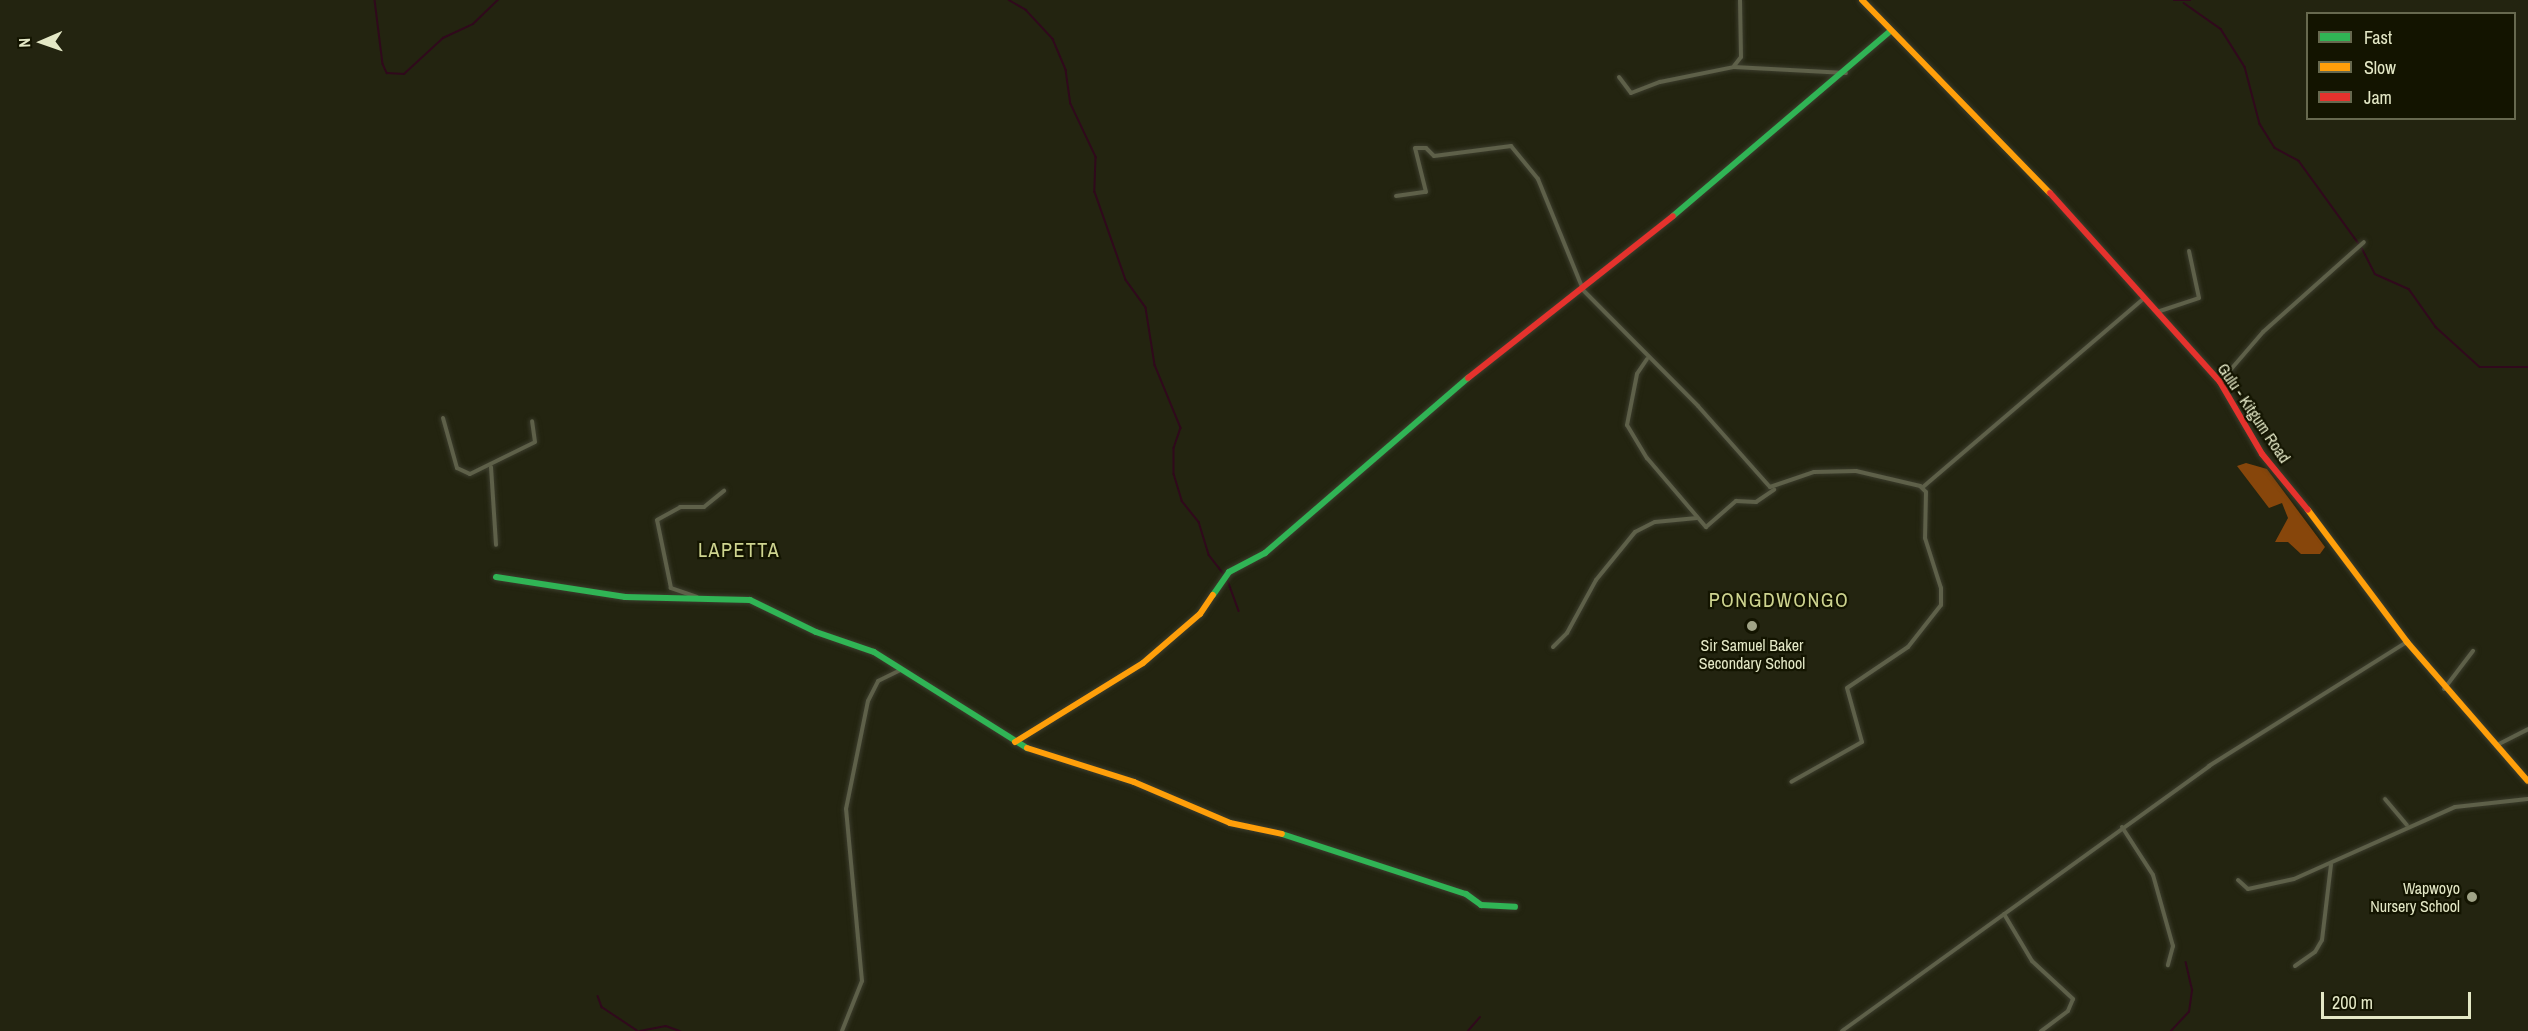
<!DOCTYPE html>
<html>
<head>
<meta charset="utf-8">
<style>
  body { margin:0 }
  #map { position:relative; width:2528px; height:1031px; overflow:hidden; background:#232410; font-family:"Archivo Narrow",sans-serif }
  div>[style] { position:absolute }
  .forest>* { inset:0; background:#87460b }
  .stream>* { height:1.5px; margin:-0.75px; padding:0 0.75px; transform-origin:0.75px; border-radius:0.75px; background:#30091c }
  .roads { filter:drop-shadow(0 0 2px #3c3d2d) drop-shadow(0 0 2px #3c3d2d) }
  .street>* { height:4px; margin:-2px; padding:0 2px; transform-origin:2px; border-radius:2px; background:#5e6049 }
  .fast>* { height:6px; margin:-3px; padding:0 3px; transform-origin:3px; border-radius:3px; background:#30b455 }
  .slow>* { height:6px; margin:-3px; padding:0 3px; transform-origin:3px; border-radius:3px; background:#ff9f0a }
  .jam>* { height:6px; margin:-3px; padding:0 3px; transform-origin:3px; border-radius:3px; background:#e5322d }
  .dots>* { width:16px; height:16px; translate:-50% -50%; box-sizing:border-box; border:3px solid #131400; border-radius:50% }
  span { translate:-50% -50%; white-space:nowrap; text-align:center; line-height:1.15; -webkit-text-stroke:4.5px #131400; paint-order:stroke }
  .street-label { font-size:16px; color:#e4e8c6 }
  .poi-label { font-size:16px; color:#e4e8c6 }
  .right { translate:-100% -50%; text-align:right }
  .quarter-label { font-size:20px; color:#ced48f; letter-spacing:1.5px }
  .legend { position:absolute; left:2306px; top:12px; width:210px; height:108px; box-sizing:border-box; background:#131400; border:2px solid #67694f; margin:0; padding:8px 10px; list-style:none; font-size:18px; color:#e4e8c6 }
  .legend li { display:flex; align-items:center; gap:12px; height:30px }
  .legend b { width:30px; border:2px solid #67694f }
  .north { position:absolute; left:12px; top:12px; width:60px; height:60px; -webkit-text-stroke:4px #131400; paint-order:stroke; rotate:268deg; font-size:16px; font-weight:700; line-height:24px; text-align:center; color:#e4e8c6 }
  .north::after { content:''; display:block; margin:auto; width:21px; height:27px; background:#e4e8c6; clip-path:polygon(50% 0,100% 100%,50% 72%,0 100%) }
  .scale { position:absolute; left:2321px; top:992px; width:150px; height:27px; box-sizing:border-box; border:3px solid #e4e8c6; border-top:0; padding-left:8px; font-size:18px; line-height:21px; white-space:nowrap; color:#e4e8c6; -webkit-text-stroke:4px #131400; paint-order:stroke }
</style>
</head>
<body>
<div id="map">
  <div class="forest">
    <i style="clip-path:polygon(2246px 463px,2267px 469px,2325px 547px,2320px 554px,2301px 554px,2288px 542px,2275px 542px,2288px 518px,2282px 503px,2269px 508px,2237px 466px)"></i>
  </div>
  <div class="stream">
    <i style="left:375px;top:0;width:64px;rotate:82.9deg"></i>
    <i style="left:383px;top:64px;width:10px;rotate:66deg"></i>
    <i style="left:387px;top:73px;width:17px;rotate:3deg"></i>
    <i style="left:404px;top:74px;width:53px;rotate:-42.7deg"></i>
    <i style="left:443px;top:38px;width:33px;rotate:-25deg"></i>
    <i style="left:473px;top:24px;width:35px;rotate:-44deg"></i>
    <i style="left:1009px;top:0;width:20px;rotate:30deg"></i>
    <i style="left:1026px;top:10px;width:40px;rotate:47deg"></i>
    <i style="left:1053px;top:39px;width:34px;rotate:67deg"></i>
    <i style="left:1066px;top:70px;width:34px;rotate:82deg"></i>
    <i style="left:1071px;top:104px;width:59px;rotate:64.7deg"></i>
    <i style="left:1096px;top:157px;width:35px;rotate:92deg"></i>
    <i style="left:1095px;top:192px;width:93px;rotate:70.6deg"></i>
    <i style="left:1126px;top:280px;width:34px;rotate:54deg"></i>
    <i style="left:1146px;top:308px;width:58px;rotate:81deg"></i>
    <i style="left:1155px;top:365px;width:68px;rotate:67.6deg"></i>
    <i style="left:1181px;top:428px;width:21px;rotate:109deg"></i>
    <i style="left:1174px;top:448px;width:26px;rotate:90deg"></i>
    <i style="left:1174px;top:474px;width:28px;rotate:73deg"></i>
    <i style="left:1182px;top:501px;width:27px;rotate:51deg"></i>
    <i style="left:1199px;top:522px;width:34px;rotate:73deg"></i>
    <i style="left:1209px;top:555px;width:24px;rotate:52deg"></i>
    <i style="left:2174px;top:0;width:16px"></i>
    <i style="left:2184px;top:3px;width:45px;rotate:35.1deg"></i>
    <i style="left:2221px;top:29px;width:45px;rotate:57.7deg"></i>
    <i style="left:2245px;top:67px;width:59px;rotate:75.3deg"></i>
    <i style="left:2260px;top:124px;width:28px;rotate:58deg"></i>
    <i style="left:2275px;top:148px;width:27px;rotate:28deg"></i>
    <i style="left:2299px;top:161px;width:102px;rotate:54.1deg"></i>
    <i style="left:2362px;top:248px;width:29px;rotate:63deg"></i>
    <i style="left:2375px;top:274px;width:37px;rotate:24deg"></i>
    <i style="left:2409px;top:289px;width:47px;rotate:54.6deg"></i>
    <i style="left:2436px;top:327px;width:59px;rotate:42.3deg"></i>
    <i style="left:2480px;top:367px;width:48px"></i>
    <i style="left:1227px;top:578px;width:35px;rotate:70deg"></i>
    <i style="left:598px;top:996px;width:12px;rotate:70deg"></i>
    <i style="left:602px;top:1007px;width:43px;rotate:33.7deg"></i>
    <i style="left:640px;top:1031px;width:26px;rotate:-11deg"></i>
    <i style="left:666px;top:1026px;width:15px;rotate:20deg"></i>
    <i style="left:1468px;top:1031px;width:18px;rotate:-49deg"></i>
    <i style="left:2171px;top:1031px;width:26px;rotate:-47deg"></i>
    <i style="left:2189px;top:1012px;width:22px;rotate:-82deg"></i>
    <i style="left:2192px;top:990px;width:28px;rotate:-103deg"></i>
  </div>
  <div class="roads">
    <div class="street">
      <i style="left:1734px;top:66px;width:11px;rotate:-52deg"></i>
      <i style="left:1741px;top:57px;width:57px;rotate:-91deg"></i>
      <i style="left:1619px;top:77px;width:20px;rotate:53deg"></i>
      <i style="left:1631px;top:93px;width:31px;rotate:-21deg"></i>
      <i style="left:1660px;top:82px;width:76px;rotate:-11.5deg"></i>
      <i style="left:1734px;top:67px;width:112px;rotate:3.1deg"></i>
      <i style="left:1396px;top:196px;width:30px;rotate:-8deg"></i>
      <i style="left:1426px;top:192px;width:45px;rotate:-104deg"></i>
      <i style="left:1415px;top:148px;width:11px"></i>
      <i style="left:1426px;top:148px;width:11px;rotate:45deg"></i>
      <i style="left:1434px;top:156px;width:78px;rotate:-7.4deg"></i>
      <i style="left:1511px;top:146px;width:43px;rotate:50.7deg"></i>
      <i style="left:1538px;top:179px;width:117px;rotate:67.8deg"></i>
      <i style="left:1582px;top:289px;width:165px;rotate:45.2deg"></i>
      <i style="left:1698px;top:406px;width:108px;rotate:48.4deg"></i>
      <i style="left:1770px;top:487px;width:46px;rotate:-18.8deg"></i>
      <i style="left:1814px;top:472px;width:42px;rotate:-1.4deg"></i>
      <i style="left:1856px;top:471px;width:66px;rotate:13.2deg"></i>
      <i style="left:1920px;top:486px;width:8px;rotate:45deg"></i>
      <i style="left:1926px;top:492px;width:46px;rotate:91.2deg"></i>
      <i style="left:1925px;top:538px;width:52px;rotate:72.3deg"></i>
      <i style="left:1941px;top:588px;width:17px;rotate:90deg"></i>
      <i style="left:1941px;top:605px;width:53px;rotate:128.2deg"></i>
      <i style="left:1908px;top:647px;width:73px;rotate:146.1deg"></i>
      <i style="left:1847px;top:688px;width:56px;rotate:74.5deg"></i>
      <i style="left:1862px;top:742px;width:81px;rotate:150.6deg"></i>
      <i style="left:2157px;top:312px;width:44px;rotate:-18.4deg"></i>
      <i style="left:2199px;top:298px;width:48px;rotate:-102deg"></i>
      <i style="left:1647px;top:359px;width:18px;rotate:124deg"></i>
      <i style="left:1637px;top:374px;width:52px;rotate:101.1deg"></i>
      <i style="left:1627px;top:425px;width:39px;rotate:59deg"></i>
      <i style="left:1647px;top:458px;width:91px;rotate:49.5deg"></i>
      <i style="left:1706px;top:527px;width:40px;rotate:-41deg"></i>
      <i style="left:1736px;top:501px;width:20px;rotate:3deg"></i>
      <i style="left:1756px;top:502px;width:22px;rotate:-34deg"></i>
      <i style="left:2220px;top:382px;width:66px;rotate:-49.3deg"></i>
      <i style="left:2263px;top:332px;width:135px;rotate:-41.7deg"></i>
      <i style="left:443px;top:418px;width:52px;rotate:74.4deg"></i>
      <i style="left:457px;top:468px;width:14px;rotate:25deg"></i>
      <i style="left:470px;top:474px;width:72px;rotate:-26.2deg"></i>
      <i style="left:535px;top:442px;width:21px;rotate:-98deg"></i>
      <i style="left:491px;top:467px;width:78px;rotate:86.3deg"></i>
      <i style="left:1923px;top:487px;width:291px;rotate:-40.5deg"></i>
      <i style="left:697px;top:597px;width:28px;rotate:-161deg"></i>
      <i style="left:671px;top:588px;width:69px;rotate:-101.6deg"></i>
      <i style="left:657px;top:520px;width:26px;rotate:-29deg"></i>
      <i style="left:680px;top:507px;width:24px"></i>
      <i style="left:704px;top:507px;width:26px;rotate:-39deg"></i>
      <i style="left:1553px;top:647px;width:20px;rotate:-45deg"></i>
      <i style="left:1567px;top:633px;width:60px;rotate:-61.3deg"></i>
      <i style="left:1596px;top:580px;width:62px;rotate:-50.9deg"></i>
      <i style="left:1635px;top:532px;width:22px;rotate:-27deg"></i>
      <i style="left:1655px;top:522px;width:42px;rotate:-5.4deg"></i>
      <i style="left:2444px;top:689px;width:48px;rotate:-52.7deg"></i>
      <i style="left:2497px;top:745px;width:35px;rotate:-27deg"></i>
      <i style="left:2385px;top:799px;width:34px;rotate:50deg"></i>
      <i style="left:2122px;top:827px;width:57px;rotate:57.1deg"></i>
      <i style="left:2153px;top:875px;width:74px;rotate:74.3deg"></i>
      <i style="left:2173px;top:946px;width:20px;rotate:105deg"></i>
      <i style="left:2238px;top:880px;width:13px;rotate:42deg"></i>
      <i style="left:2248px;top:889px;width:47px;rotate:-12.3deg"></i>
      <i style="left:2294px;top:879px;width:176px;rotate:-24.1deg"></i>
      <i style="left:2455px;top:807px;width:73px;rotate:-6.3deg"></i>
      <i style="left:2004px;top:914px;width:55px;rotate:59.2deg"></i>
      <i style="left:2032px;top:961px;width:56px;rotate:42.8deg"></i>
      <i style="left:2073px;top:999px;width:13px;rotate:113deg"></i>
      <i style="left:2068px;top:1011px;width:34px;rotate:143deg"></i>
      <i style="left:2295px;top:966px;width:24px;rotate:-35deg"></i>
      <i style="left:2315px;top:952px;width:14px;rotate:-60deg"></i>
      <i style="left:2322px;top:940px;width:76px;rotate:-83.2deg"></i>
      <i style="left:842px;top:1031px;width:54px;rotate:-68.2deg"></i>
      <i style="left:862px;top:981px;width:173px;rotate:-95.3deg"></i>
      <i style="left:846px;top:809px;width:110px;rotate:-78.5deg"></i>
      <i style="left:868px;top:701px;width:22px;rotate:-63deg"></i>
      <i style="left:878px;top:681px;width:25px;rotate:-26deg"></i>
      <i style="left:1842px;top:1031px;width:453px;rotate:-35.8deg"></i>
      <i style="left:2209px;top:766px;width:234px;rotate:-32.1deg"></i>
    </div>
    <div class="fast">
      <i style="left:1673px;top:216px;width:285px;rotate:-40.4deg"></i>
      <i style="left:496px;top:577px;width:131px;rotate:8.8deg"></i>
      <i style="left:625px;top:597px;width:125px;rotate:1.4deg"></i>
      <i style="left:750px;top:600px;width:73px;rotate:25.9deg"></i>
      <i style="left:816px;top:632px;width:61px;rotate:19deg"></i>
      <i style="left:874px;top:652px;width:181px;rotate:32.1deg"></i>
      <i style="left:1213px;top:595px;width:28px;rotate:-55deg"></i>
      <i style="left:1229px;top:572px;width:41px;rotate:-27.8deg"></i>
      <i style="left:1265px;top:553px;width:268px;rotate:-40.8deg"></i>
      <i style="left:1282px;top:834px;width:194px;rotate:18.1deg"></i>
      <i style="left:1466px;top:894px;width:19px;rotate:36deg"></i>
      <i style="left:1481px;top:905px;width:34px;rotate:3deg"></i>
    </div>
    <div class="slow">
      <i style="left:1862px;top:0;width:269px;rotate:45.8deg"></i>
      <i style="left:2308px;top:510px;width:165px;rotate:53.1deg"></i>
      <i style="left:2407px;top:642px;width:184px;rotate:49deg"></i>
      <i style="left:1015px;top:742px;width:150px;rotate:-31.7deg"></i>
      <i style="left:1143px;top:663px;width:75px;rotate:-40.7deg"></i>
      <i style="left:1200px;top:614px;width:23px;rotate:-56deg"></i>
      <i style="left:1027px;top:748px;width:112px;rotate:17.6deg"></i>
      <i style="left:1134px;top:782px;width:104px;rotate:23.1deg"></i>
      <i style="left:1230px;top:823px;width:53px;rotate:11.9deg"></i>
    </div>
    <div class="jam">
      <i style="left:2050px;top:193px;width:254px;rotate:48deg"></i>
      <i style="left:2220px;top:382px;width:83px;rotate:59.7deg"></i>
      <i style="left:2262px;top:454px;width:72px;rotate:50.6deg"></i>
      <i style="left:1468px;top:378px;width:261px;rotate:-38.3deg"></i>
    </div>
  </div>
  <div class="dots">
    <i style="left:1752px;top:626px;background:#a0a386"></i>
    <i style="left:2472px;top:897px;background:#a0a386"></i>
  </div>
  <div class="street-label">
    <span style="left:2254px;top:413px;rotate:56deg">Gulu - Kitgum Road</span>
  </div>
  <div class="poi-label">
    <span style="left:1752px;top:654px">Sir Samuel Baker<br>Secondary School</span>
    <span class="right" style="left:2460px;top:897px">Wapwoyo<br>Nursery School</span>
  </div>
  <div class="quarter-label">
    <span style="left:739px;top:549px">LAPETTA</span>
    <span style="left:1779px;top:599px">PONGDWONGO</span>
  </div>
  <ul class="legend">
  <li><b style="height:8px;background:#30b455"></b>Fast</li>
  <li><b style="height:8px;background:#ff9f0a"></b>Slow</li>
  <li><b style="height:8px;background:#e5322d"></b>Jam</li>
  </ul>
  <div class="north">N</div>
  <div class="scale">200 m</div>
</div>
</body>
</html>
